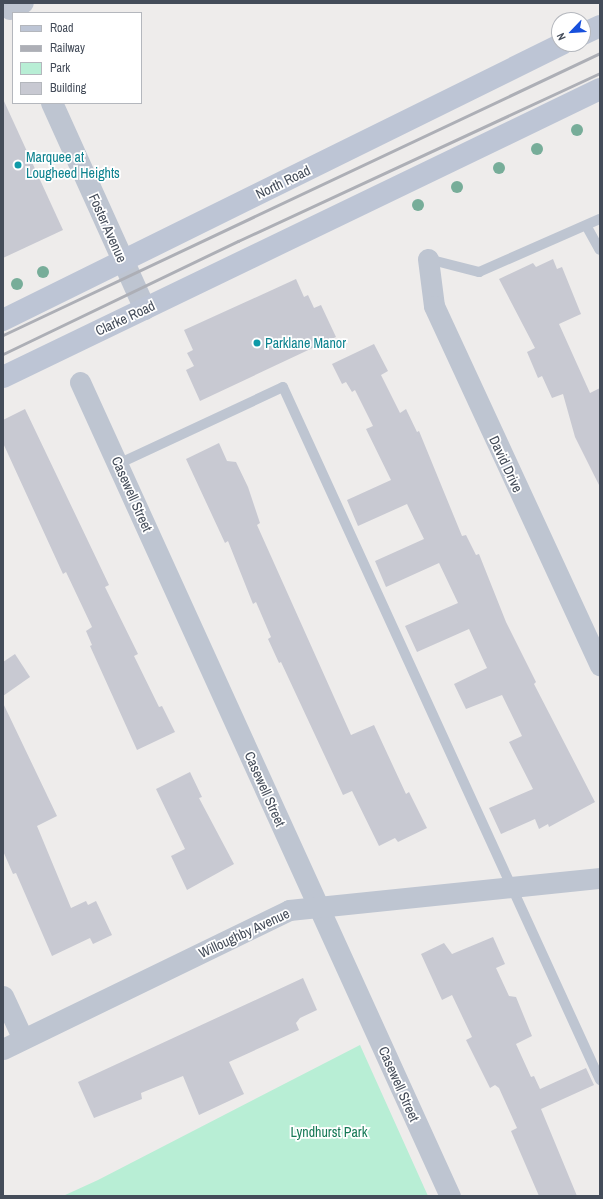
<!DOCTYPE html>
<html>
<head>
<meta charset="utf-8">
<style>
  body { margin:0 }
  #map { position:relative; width:603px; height:1199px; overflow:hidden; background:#eeeceb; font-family:"Archivo Narrow",sans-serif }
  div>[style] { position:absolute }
  .green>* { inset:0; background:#b8eed5 }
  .building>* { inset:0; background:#c8c9d2 }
  .service>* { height:10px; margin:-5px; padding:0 5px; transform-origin:5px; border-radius:5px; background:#bec5d1 }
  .minor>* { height:21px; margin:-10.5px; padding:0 10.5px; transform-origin:10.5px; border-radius:10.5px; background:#bec5d1 }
  .tertiary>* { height:22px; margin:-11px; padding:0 11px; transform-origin:11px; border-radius:11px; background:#bec5d1 }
  .secondary>* { height:22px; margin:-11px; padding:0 11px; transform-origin:11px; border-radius:11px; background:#bdc5d5 }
  .rail>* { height:3px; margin:-1.5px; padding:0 1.5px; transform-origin:1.5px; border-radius:1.5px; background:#adafb6 }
  .trees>* { width:12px; height:12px; margin:-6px; border-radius:50%; background:#77ad99 }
  .dots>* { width:11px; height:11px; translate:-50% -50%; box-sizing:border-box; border:2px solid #fff; border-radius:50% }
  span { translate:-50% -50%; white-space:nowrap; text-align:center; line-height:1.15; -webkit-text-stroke:3.5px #fff; paint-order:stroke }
  .culture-label { font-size:14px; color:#0d838f }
  .left { translate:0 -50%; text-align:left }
  .street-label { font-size:14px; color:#444c59 }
  .park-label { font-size:14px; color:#167956 }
  .frame { position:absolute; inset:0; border:4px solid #444c59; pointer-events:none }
  .legend { position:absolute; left:12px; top:12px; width:130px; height:92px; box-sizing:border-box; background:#fff; border:1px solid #b4b7bd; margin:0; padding:5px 7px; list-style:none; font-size:12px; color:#444c59 }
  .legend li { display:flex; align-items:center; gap:8px; height:20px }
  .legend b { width:20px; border:1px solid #b4b7bd }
  .north { position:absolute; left:551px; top:12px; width:40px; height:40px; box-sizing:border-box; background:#fff; border:1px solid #b4b7bd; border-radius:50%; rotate:245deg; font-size:11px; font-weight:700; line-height:16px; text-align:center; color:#444c59 }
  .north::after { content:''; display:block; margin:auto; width:14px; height:18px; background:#1850dc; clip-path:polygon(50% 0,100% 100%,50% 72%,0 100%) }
</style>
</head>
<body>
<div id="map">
  <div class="green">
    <i style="clip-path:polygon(360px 1045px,428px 1196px,63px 1196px,98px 1180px)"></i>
  </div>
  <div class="building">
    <i style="clip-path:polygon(3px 99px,63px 230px,3px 258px)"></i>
    <i style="clip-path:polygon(553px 259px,557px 269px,562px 267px,581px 314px,559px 324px,590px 393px,600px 388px,600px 487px,575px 437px,563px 394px,552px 398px,542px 376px,538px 378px,527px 352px,535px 348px,499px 279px,533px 263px,536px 267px)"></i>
    <i style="clip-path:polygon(296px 279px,304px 297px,308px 295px,314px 308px,321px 305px,336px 337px,200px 401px,186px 370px,194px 366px,187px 353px,193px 350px,184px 330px)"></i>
    <i style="clip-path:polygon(374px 344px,388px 371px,381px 375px,400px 413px,406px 409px,417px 432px,419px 431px,462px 536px,466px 535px,476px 555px,479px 554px,506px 622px,536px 682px,534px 684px,595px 802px,549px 827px,548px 824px,539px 829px,535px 819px,501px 834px,489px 808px,533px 789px,509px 742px,522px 736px,502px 695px,466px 709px,454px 684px,487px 668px,469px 629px,417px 652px,405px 626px,458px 603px,439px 563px,386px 587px,375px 561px,424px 539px,407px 504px,358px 526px,347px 500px,391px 480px,366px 429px,373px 426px,355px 390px,352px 392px,346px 382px,342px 384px,332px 364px)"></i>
    <i style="clip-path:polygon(25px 409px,109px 585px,105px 587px,138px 654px,134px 656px,159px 707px,162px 706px,175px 732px,137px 750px,90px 646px,92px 645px,86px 631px,92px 627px,66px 572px,63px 574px,3px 443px,3px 420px)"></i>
    <i style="clip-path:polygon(219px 443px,227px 461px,236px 462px,248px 487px,260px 523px,257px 525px,351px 735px,374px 725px,406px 794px,409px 792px,427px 828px,398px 842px,395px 838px,379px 846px,352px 791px,343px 795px,281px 662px,279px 663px,268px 639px,271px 637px,256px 602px,253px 604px,228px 541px,225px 543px,186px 459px)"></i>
    <i style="clip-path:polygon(15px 654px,30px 677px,3px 696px,3px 662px)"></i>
    <i style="clip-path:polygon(3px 703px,57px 816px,37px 826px,71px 908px,86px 901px,88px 905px,96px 901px,112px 935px,93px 944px,90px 938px,52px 956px,16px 873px,13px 874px,3px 851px)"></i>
    <i style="clip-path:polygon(190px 772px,202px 797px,199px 798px,234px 864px,187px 890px,171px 856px,185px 849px,156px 789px)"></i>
    <i style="clip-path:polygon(493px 937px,505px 964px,496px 968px,509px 996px,516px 997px,532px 1036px,516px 1044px,531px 1077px,534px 1076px,540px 1089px,586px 1068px,594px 1085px,541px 1109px,577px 1196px,539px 1196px,511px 1131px,517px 1128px,499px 1088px,495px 1085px,490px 1088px,466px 1040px,472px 1037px,452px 995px,442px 1000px,421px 954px,444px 943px,452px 954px)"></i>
    <i style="clip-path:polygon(303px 978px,317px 1010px,300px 1018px,296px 1023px,299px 1030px,229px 1062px,244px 1094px,199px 1115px,183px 1076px,141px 1093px,142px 1099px,94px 1118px,78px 1082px)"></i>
  </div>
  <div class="service">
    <i style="left:587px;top:227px;width:26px;rotate:61deg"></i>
    <i style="left:428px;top:259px;width:53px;rotate:14.3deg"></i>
    <i style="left:479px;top:272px;width:132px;rotate:-23.7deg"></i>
    <i style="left:118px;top:464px;width:182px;rotate:-25deg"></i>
    <i style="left:283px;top:387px;width:762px;rotate:65.42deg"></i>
  </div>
  <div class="minor">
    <i style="left:428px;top:259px;width:47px;rotate:82.7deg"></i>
    <i style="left:434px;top:306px;width:396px;rotate:65.2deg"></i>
    <i style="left:80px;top:382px;width:894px;rotate:65.56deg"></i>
    <i style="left:3px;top:996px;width:47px;rotate:65.1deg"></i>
    <i style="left:3px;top:1049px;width:318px;rotate:-25.9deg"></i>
    <i style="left:289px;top:910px;width:313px;rotate:-5.9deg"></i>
  </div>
  <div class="tertiary">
    <i style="left:10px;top:9px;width:14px;rotate:-25deg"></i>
    <i style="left:52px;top:103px;width:226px;rotate:65.7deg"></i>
  </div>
  <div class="secondary">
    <i style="left:583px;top:34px;width:19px;rotate:-25deg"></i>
    <i style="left:3px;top:320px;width:623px;rotate:-26.28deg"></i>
    <i style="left:3px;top:377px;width:663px;rotate:-25.75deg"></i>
  </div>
  <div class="rail">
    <i style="left:3px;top:335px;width:660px;rotate:-25.28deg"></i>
    <i style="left:3px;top:354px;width:261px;rotate:-25.7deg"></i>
    <i style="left:238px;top:241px;width:399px;rotate:-24.9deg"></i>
  </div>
  <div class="trees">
    <i style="left:577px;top:130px"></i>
    <i style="left:537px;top:149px"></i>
    <i style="left:499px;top:168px"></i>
    <i style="left:457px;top:187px"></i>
    <i style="left:418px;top:205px"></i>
    <i style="left:43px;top:272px"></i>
    <i style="left:17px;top:284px"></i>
  </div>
  <div class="dots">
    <i style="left:18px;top:165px;background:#0f9aa8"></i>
    <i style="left:257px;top:343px;background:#0f9aa8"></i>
  </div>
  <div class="culture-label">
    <span class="left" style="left:26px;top:165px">Marquee at<br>Lougheed Heights</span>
    <span class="left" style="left:265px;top:343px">Parklane Manor</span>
  </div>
  <div class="street-label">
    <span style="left:283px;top:182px;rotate:-26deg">North Road</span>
    <span style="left:108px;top:228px;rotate:66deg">Foster Avenue</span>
    <span style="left:125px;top:318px;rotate:-25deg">Clarke Road</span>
    <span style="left:506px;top:464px;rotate:65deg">David Drive</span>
    <span style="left:132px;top:494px;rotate:66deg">Casewell Street</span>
    <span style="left:265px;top:789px;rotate:66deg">Casewell Street</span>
    <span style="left:244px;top:933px;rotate:-25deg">Willoughby Avenue</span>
    <span style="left:399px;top:1084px;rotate:66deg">Casewell Street</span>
  </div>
  <div class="park-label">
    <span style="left:329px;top:1132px">Lyndhurst Park</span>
  </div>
  <div class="frame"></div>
  <ul class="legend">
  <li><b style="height:5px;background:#bdc5d5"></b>Road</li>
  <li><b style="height:5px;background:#adafb6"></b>Railway</li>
  <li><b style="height:11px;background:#b8eed5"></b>Park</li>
  <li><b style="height:11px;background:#c8c9d2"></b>Building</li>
  </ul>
  <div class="north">N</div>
</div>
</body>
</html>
